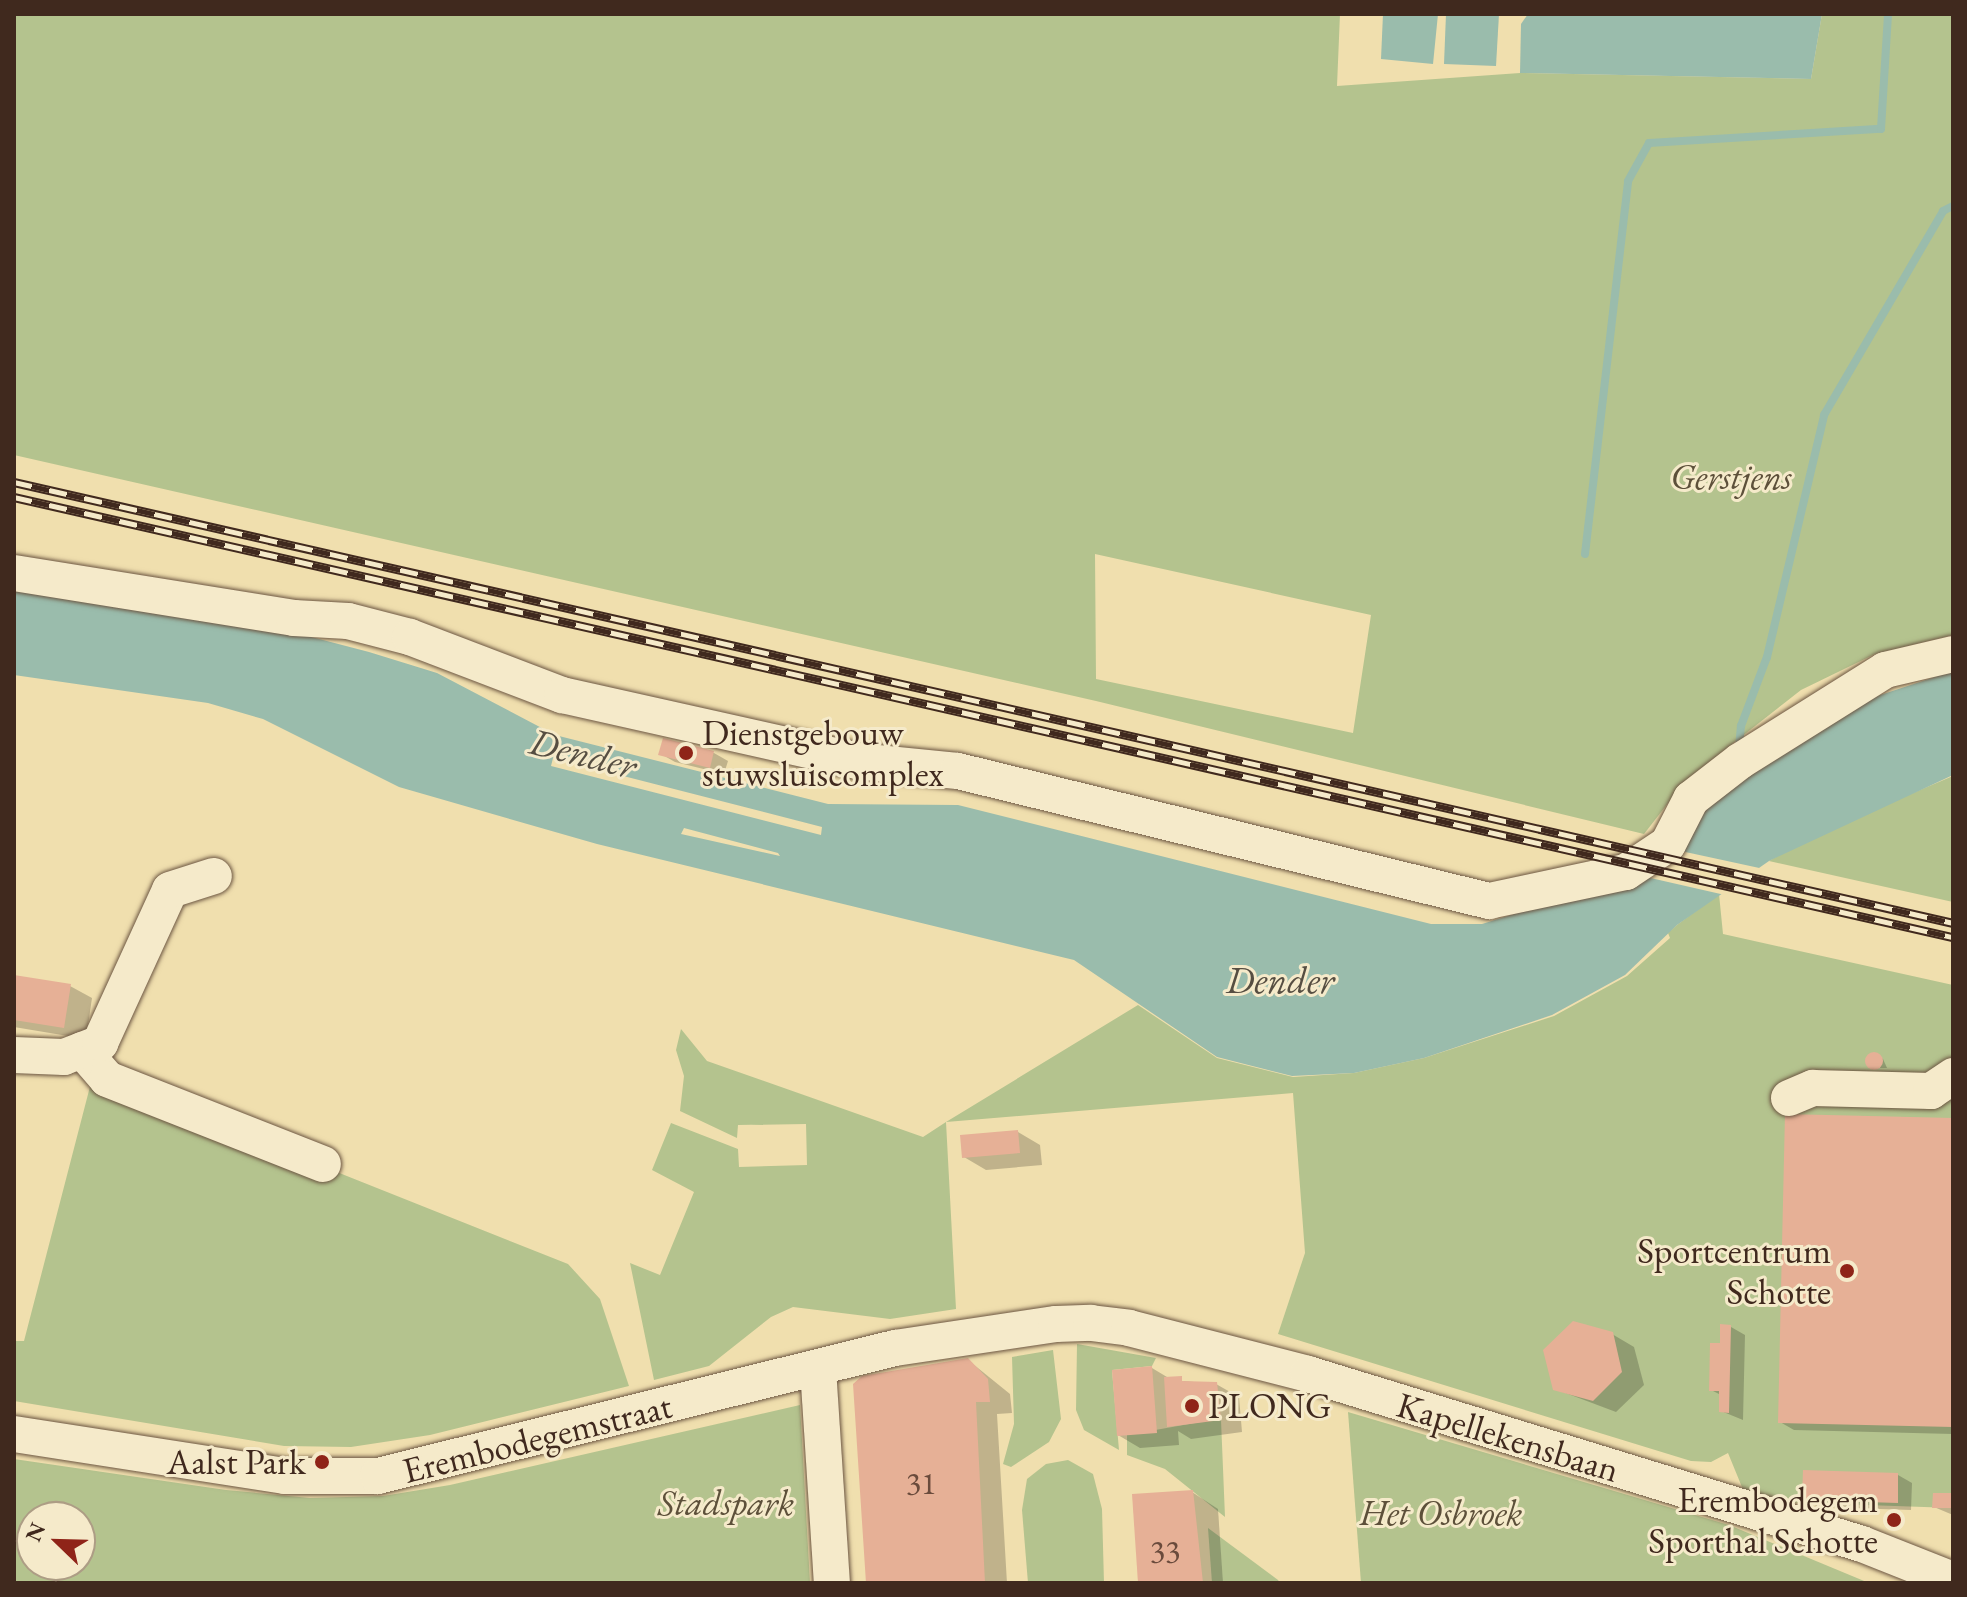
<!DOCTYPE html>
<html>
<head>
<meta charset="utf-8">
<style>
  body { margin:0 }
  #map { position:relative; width:1967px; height:1597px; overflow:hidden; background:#f0dfae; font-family:"EB Garamond",serif }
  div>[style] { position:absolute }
  .green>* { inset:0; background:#b4c38e }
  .water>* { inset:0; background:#9abcac }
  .pier>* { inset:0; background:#f0dfae }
  .shadow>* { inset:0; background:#0003 }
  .stream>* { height:8px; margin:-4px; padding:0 4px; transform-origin:4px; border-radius:4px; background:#9abcac }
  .building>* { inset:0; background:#e6b096 }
  .round { border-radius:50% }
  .roads { filter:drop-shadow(0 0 2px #6c5642) drop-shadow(0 0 2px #6c5642) }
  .minor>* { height:36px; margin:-18px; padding:0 18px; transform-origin:18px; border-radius:18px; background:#f5eaca }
  .rail>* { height:9px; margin-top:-4.5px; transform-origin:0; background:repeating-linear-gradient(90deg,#f5eaca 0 18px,#40291e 0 36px); box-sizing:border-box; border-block:2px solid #40291e }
  .dots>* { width:22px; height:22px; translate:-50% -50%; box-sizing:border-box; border:4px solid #f5eaca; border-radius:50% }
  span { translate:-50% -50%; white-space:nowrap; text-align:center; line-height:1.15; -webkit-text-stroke:6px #f5eaca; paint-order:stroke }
  .number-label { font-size:32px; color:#6a4b3c }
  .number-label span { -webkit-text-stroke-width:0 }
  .park-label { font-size:36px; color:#5d503a; font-style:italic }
  .poi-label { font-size:36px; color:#40291e }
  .left { translate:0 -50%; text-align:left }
  .right { translate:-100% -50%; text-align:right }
  .street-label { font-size:36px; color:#40291e }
  .water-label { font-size:38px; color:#564e42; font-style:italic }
  .frame { position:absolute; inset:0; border:16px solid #40291e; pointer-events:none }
  .north { position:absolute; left:16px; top:1501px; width:80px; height:80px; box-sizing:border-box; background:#f5eaca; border:2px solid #ad9d85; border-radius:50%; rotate:293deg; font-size:22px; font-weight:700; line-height:32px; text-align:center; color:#40291e }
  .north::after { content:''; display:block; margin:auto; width:28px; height:36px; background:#8f2418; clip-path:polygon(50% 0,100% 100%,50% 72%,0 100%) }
</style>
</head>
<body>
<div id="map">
  <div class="green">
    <i style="clip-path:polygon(evenodd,14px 14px,1340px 14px,1337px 86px,1520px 73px,1811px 79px,1822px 14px,1953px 14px,1953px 635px,1875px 654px,1801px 690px,1686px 780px,1644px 834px,1096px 701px,14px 455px,14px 14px,1095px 554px,1371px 615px,1353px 733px,1096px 679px,1095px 554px)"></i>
    <i style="clip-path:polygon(1953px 776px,1953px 902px,1769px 861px,1814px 835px)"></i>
    <i style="clip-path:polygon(1719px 894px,1723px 934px,1953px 985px,1953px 1508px,1780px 1502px,1744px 1492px,1728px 1453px,1711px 1462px,1691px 1461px,1278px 1334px,1305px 1253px,1293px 1093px,946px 1122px,956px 1309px,890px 1319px,793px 1307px,771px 1317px,709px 1366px,654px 1380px,630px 1263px,660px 1275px,694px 1192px,652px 1170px,671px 1123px,738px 1149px,739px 1167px,807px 1165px,806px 1124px,738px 1125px,737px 1138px,680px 1111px,684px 1076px,676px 1050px,681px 1029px,707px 1061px,923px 1137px,946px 1122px,1138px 1005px,1217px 1058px,1293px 1077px,1354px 1073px,1424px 1058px,1554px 1016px,1627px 976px,1670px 938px,1668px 933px,1677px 925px)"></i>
    <i style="clip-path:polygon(93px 1075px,568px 1264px,600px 1299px,629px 1386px,430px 1435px,351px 1447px,284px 1446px,14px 1401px,14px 1341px,24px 1341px)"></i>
    <i style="clip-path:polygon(1077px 1344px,1156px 1358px,1152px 1366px,1112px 1370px,1119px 1450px,1084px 1430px,1076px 1410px)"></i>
    <i style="clip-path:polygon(1053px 1350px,1061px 1419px,1049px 1442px,1011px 1467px,1003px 1464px,1014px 1424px,1012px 1357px)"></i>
    <i style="clip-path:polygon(evenodd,800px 1405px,810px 1583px,14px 1583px,14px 1459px,226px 1490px,310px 1498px,383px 1496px,450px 1485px,800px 1405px,32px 1517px,80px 1517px,80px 1565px,32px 1565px,32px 1517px)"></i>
    <i style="clip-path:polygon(1348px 1412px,1729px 1525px,1869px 1583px,1361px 1583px)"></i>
    <i style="clip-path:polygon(1212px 1420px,1221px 1420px,1225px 1517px,1165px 1469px,1127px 1455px,1127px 1435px)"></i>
    <i style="clip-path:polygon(1068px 1460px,1093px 1474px,1102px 1509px,1104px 1583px,1028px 1583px,1022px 1510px,1027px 1479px,1046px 1464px)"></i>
    <i style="clip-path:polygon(1208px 1528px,1278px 1580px,1280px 1583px,1212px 1583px)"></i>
  </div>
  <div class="water">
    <i style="clip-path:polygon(1383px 14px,1438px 14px,1433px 64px,1381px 59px)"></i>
    <i style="clip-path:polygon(1446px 14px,1499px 14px,1496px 66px,1444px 64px)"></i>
    <i style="clip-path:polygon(1528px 14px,1822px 14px,1811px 79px,1520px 73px,1521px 24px)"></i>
    <i style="clip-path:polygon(evenodd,14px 587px,243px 619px,369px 652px,437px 673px,555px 735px,828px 804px,958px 805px,1431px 924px,1482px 924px,1601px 887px,1687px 817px,1850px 705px,1953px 671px,1953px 775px,1769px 861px,1677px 925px,1625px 975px,1552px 1015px,1424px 1058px,1354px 1073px,1292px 1076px,1217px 1057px,1074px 960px,597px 844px,399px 787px,263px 719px,208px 703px,14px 675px,14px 587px,553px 758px,822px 827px,821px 835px,551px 766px,553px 758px,14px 587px,684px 828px,778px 853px,780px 856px,681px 834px,684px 828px)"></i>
  </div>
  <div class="pier">
    <i style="clip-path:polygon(1667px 848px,1764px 869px,1725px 895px,1633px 874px)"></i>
  </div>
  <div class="shadow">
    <i style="clip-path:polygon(664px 740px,714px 753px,728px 761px,724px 774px,675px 762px,661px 754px)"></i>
    <i style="clip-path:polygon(14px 977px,70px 986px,92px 998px,86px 1039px,14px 1027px)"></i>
    <i style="clip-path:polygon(1877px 1055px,1883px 1059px,1887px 1068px,1871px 1068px,1868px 1059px)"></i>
    <i style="clip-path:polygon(1953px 1120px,1953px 1434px,1794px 1430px,1780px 1422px)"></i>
    <i style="clip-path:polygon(1018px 1132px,1040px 1145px,1042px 1165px,986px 1170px,964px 1157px)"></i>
    <i style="clip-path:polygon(1731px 1327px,1745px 1335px,1743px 1420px,1721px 1411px,1721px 1395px,1711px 1390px)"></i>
    <i style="clip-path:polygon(1612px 1334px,1634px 1347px,1644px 1385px,1616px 1412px,1555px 1389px)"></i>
    <i style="clip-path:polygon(968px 1360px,1010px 1394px,1012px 1413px,997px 1414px,1007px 1583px,868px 1583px)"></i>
    <i style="clip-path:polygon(1152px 1368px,1172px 1380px,1216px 1384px,1239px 1397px,1242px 1432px,1191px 1439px,1178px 1431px,1179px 1445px,1140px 1448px,1118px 1435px)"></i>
    <i style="clip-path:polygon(1898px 1475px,1912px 1483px,1911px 1510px,1818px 1507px,1804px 1499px)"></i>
    <i style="clip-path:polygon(1192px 1492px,1218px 1509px,1223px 1583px,1139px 1583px)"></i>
    <i style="clip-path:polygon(1953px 1495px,1953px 1515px,1934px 1507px)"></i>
  </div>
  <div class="stream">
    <i style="left:1585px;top:554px;width:375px;rotate:-83.4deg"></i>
    <i style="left:1628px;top:181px;width:43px;rotate:-61.1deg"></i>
    <i style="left:1649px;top:143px;width:232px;rotate:-3.5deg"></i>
    <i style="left:1881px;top:129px;width:115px;rotate:-86.5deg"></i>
    <i style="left:1739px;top:748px;width:22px;rotate:-85deg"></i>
    <i style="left:1741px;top:726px;width:74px;rotate:-69.4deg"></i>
    <i style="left:1767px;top:657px;width:249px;rotate:-76.7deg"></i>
    <i style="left:1824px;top:415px;width:236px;rotate:-59.7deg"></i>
    <i style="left:1943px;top:211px;width:11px;rotate:-27deg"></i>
  </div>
  <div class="building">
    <i style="clip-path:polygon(663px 738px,714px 751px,710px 768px,658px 755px)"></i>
    <i style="clip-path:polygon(14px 975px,71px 984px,64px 1028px,14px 1020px)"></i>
    <i class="round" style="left:1865px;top:1052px;width:18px;height:18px"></i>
    <i style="clip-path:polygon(1785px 1114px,1953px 1118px,1953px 1427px,1778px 1423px)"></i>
    <i style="clip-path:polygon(1018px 1130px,1020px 1153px,962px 1158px,960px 1135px)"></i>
    <i style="clip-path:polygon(1573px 1321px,1613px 1332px,1622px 1372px,1593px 1401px,1553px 1390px,1543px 1350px)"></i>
    <i style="clip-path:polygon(1720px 1324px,1731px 1325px,1729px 1413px,1719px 1412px,1719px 1391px,1709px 1391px,1710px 1343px,1720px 1343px)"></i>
    <i style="clip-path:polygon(968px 1358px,988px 1379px,990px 1402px,976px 1402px,985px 1583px,866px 1583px,853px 1384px,862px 1376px)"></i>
    <i style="clip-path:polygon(1152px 1366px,1157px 1433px,1117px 1436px,1112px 1370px)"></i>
    <i style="clip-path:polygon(1182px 1376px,1182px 1381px,1217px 1382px,1221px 1420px,1167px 1427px,1164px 1377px)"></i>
    <i style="clip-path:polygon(1803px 1470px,1898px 1473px,1898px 1503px,1802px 1500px)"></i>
    <i style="clip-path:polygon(1193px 1490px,1203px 1583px,1138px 1583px,1132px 1494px)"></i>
    <i style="clip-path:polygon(1933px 1493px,1953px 1493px,1953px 1508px,1932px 1508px)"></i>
  </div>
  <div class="roads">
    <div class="minor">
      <i style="left:14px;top:573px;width:284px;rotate:9.1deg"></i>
      <i style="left:294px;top:618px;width:54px;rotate:3.2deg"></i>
      <i style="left:348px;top:621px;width:64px;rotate:14.5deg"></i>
      <i style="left:410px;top:637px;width:163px;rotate:20.9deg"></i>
      <i style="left:562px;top:695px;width:302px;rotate:12.6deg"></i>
      <i style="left:857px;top:761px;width:101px;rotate:5.7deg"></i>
      <i style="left:958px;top:771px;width:547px;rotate:13.76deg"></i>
      <i style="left:1489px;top:901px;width:140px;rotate:-12deg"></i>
      <i style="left:1626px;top:872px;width:50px;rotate:-33.7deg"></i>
      <i style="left:1668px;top:844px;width:51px;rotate:-62.9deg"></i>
      <i style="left:1691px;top:799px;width:62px;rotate:-37.8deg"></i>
      <i style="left:1740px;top:761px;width:171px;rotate:-32.1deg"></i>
      <i style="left:1885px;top:670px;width:70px;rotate:-13.2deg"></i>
      <i style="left:82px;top:1050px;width:38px;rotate:49deg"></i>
      <i style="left:107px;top:1079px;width:232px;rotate:21.5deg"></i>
      <i style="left:14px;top:1055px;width:50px;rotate:2.3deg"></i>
      <i style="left:64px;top:1057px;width:39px;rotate:-21deg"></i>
      <i style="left:100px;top:1043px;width:168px;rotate:-65.4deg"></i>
      <i style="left:170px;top:890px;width:46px;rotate:-17.7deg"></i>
      <i style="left:1789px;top:1098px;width:26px;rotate:-23deg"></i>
      <i style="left:1813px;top:1088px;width:118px;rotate:1.5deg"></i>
      <i style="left:1931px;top:1091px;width:27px;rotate:-34deg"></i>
      <i style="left:818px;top:1368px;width:215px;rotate:86.3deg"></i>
      <i style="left:14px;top:1434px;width:274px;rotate:8.8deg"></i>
      <i style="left:285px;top:1476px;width:93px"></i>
      <i style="left:378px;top:1476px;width:533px;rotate:-13.91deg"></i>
      <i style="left:895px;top:1348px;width:163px;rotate:-8.5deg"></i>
      <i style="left:1056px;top:1324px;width:35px;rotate:-2deg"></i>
      <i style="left:1091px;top:1323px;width:38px;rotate:7deg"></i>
      <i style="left:1129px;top:1328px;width:185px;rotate:14.4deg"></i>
      <i style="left:1308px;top:1374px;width:579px;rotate:17.06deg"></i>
      <i style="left:1862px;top:1544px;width:98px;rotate:21.6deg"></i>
    </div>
  </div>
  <div class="rail">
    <i style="left:14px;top:482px;width:1989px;rotate:12.81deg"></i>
    <i style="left:14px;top:497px;width:1988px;rotate:12.79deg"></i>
  </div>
  <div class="dots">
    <i style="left:686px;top:753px;background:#8f2418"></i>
    <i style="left:1847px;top:1271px;background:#8f2418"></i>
    <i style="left:1192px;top:1406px;background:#8f2418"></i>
    <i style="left:322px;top:1462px;background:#8f2418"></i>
    <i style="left:1894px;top:1520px;background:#8f2418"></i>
  </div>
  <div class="number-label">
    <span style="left:921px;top:1483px">31</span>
    <span style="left:1165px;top:1551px">33</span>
  </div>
  <div class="park-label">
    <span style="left:1731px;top:477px">Gerstjens</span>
    <span style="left:726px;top:1503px">Stadspark</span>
    <span style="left:1441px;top:1513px">Het Osbroek</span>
  </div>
  <div class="poi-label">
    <span class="left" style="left:702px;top:753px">Dienstgebouw<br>stuwsluiscomplex</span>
    <span class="right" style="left:1831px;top:1271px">Sportcentrum<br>Schotte</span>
    <span class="left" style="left:1208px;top:1406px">PLONG</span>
    <span class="right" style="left:306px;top:1462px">Aalst Park</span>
    <span class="right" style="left:1878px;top:1520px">Erembodegem<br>Sporthal Schotte</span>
  </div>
  <div class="street-label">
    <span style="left:1508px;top:1437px;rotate:17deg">Kapellekensbaan</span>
    <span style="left:537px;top:1438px;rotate:-14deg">Erembodegemstraat</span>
  </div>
  <div class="water-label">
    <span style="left:583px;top:753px;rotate:14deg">Dender</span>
    <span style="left:1280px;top:980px">Dender</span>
  </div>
  <div class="frame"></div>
  <div class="north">N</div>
</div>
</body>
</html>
